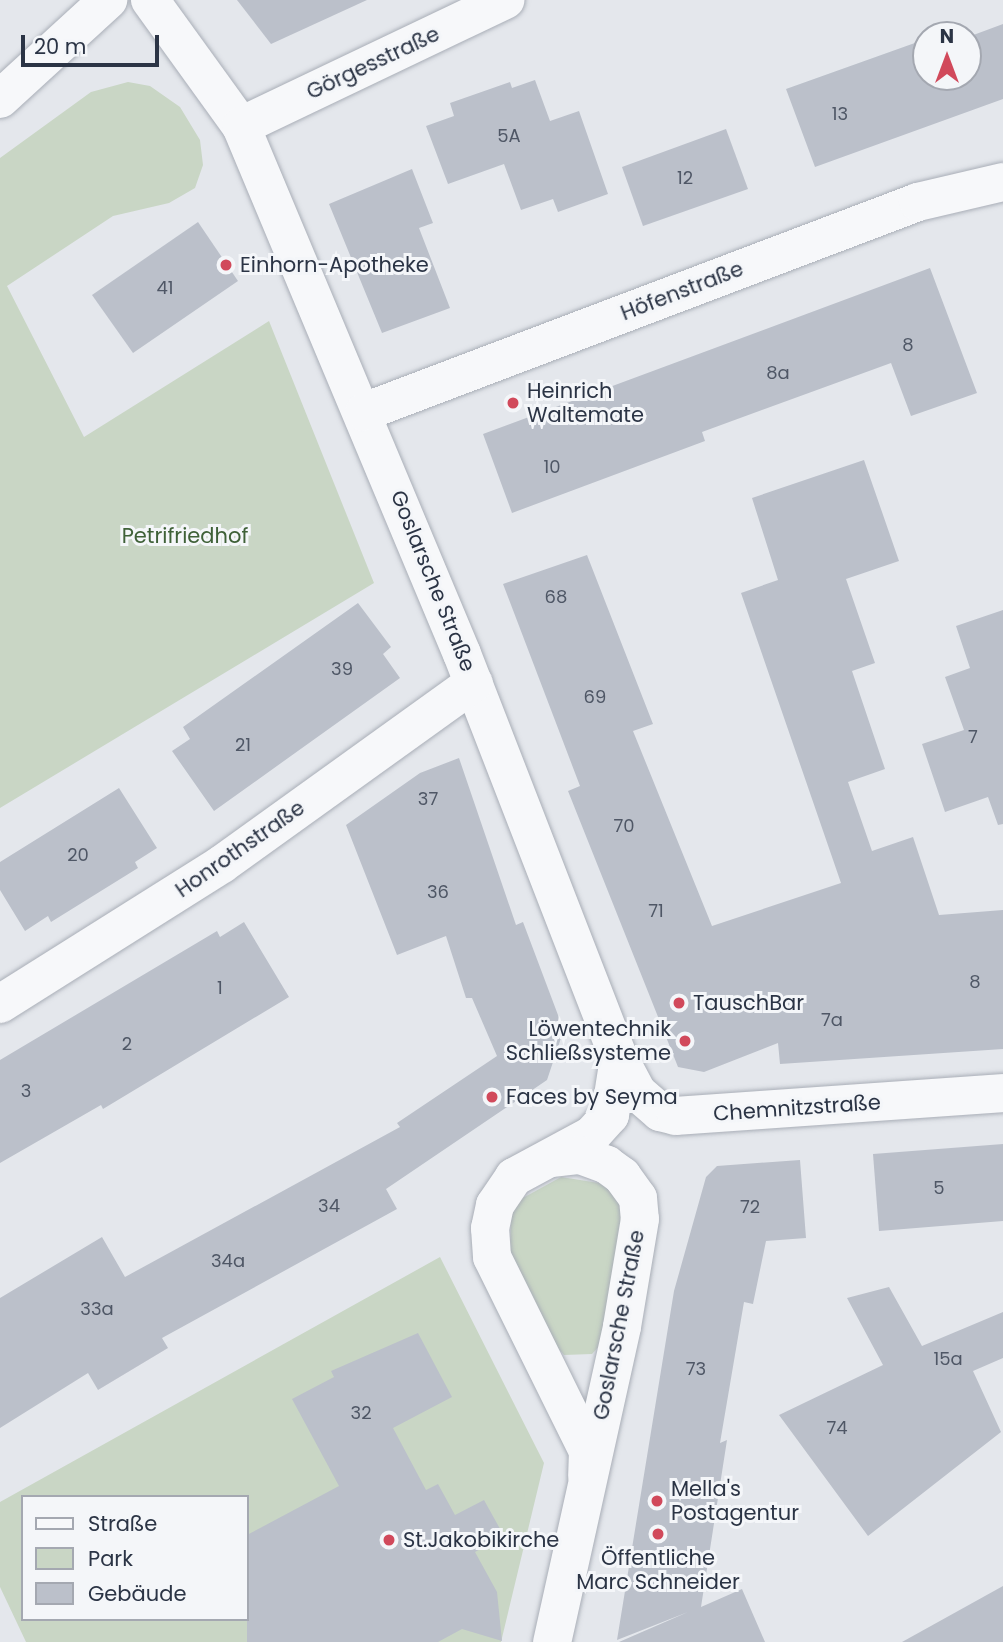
<!DOCTYPE html>
<html>
<head>
<meta charset="utf-8">
<style>
  body { margin:0 }
  #map { position:relative; width:1003px; height:1642px; overflow:hidden; background:#e4e7ec; font-family:Poppins,sans-serif }
  div>[style] { position:absolute }
  .green>* { inset:0; background:#c9d6c5 }
  .building>* { inset:0; background:#bbc0ca }
  .roads { filter:drop-shadow(0 0 2px #a9aeb7) drop-shadow(0 0 2px #a9aeb7) }
  .minor>* { height:38px; margin:-19px; padding:0 19px; transform-origin:19px; border-radius:19px; background:#f7f8fa }
  .dots>* { width:19px; height:19px; translate:-50% -50%; box-sizing:border-box; border:4px solid #f4f6f9; border-radius:50% }
  span { translate:-50% -50%; white-space:nowrap; text-align:center; line-height:1.15; -webkit-text-stroke:6px #f4f6f9; paint-order:stroke }
  .number-label { font-size:18px; color:#4f5766 }
  .number-label span { -webkit-text-stroke-width:0 }
  .street-label { font-size:21px; color:#2b3445 }
  .poi-label { font-size:21px; color:#2b3445 }
  .left { translate:0 -50%; text-align:left }
  .right { translate:-100% -50%; text-align:right }
  .park-label { font-size:21px; color:#3f6138 }
  .legend { position:absolute; left:21px; top:1495px; width:228px; height:126px; box-sizing:border-box; background:#f4f6f9; border:2px solid #a4a8b1; margin:0; padding:9px 12px; list-style:none; font-size:21px; color:#2b3445 }
  .legend li { display:flex; align-items:center; gap:14px; height:35px }
  .legend b { width:35px; border:2px solid #a4a8b1 }
  .north { position:absolute; left:912px; top:21px; width:70px; height:70px; box-sizing:border-box; background:#f4f6f9; border:2px solid #a4a8b1; border-radius:50%; rotate:0deg; font-size:19px; font-weight:700; line-height:28px; text-align:center; color:#2b3445 }
  .north::after { content:''; display:block; margin:auto; width:24px; height:32px; background:#d1495b; clip-path:polygon(50% 0,100% 100%,50% 72%,0 100%) }
  .scale { position:absolute; left:21px; top:35px; width:138px; height:32px; box-sizing:border-box; border:4px solid #2b3445; border-top:0; padding-left:9px; font-size:21px; line-height:24px; white-space:nowrap; color:#2b3445; -webkit-text-stroke:5px #f4f6f9; paint-order:stroke }
</style>
</head>
<body>
<div id="map">
  <div class="green">
    <i style="clip-path:polygon(128px 82px,150px 86px,180px 107px,200px 140px,203px 165px,195px 188px,169px 203px,113px 216px,7px 286px,84px 437px,269px 321px,374px 583px,0 808px,0 158px,91px 92px)"></i>
    <i style="clip-path:polygon(561px 1177px,599px 1183px,619px 1197px,625px 1217px,608px 1336px,592px 1354px,564px 1355px,548px 1337px,510px 1256px,511px 1213px,521px 1199px)"></i>
    <i style="clip-path:polygon(evenodd,440px 1257px,544px 1463px,501px 1642px,26px 1642px,0 1587px,0 1502px,440px 1257px,23px 1497px,247px 1497px,247px 1619px,23px 1619px,23px 1497px)"></i>
  </div>
  <div class="building">
    <i style="clip-path:polygon(237px 0,367px 0,271px 44px)"></i>
    <i style="clip-path:polygon(1003px 24px,1003px 99px,815px 167px,786px 89px,926px 39px,926px 77px,968px 77px,968px 37px)"></i>
    <i style="clip-path:polygon(535px 80px,550px 121px,579px 111px,608px 194px,558px 212px,553px 199px,521px 210px,504px 164px,448px 184px,426px 126px,454px 116px,450px 103px,510px 82px,512px 88px)"></i>
    <i style="clip-path:polygon(726px 129px,748px 189px,643px 226px,622px 167px)"></i>
    <i style="clip-path:polygon(412px 169px,433px 223px,419px 228px,450px 308px,382px 333px,329px 204px)"></i>
    <i style="clip-path:polygon(198px 222px,238px 281px,133px 353px,92px 295px)"></i>
    <i style="clip-path:polygon(930px 268px,977px 393px,911px 416px,891px 363px,702px 432px,705px 441px,512px 513px,483px 434px)"></i>
    <i style="clip-path:polygon(864px 460px,899px 561px,846px 579px,875px 663px,852px 671px,885px 769px,848px 782px,872px 851px,913px 837px,939px 915px,1003px 910px,1003px 1049px,780px 1064px,778px 1043px,704px 1072px,678px 1067px,568px 791px,580px 786px,503px 584px,587px 555px,653px 724px,633px 731px,712px 926px,841px 883px,741px 593px,778px 580px,752px 498px)"></i>
    <i style="clip-path:polygon(358px 603px,391px 647px,383px 654px,400px 678px,214px 811px,172px 751px,190px 739px,183px 727px)"></i>
    <i style="clip-path:polygon(1003px 610px,1003px 824px,998px 825px,988px 797px,945px 812px,922px 744px,964px 730px,945px 677px,970px 668px,956px 626px)"></i>
    <i style="clip-path:polygon(459px 758px,516px 925px,523px 922px,558px 1015px,561px 1038px,547px 1080px,386px 1189px,397px 1209px,162px 1338px,168px 1348px,98px 1390px,88px 1373px,0 1428px,0 1298px,102px 1237px,125px 1277px,400px 1127px,397px 1123px,497px 1056px,472px 998px,466px 998px,446px 936px,397px 955px,346px 825px,420px 773px)"></i>
    <i style="clip-path:polygon(119px 788px,157px 848px,135px 862px,138px 868px,51px 922px,48px 916px,25px 931px,0 890px,0 862px)"></i>
    <i style="clip-path:polygon(244px 922px,289px 997px,103px 1109px,101px 1105px,0 1163px,0 1060px,217px 931px,220px 937px)"></i>
    <i style="clip-path:polygon(1003px 1144px,1003px 1221px,879px 1231px,873px 1154px)"></i>
    <i style="clip-path:polygon(800px 1160px,806px 1238px,766px 1241px,753px 1304px,744px 1302px,720px 1443px,727px 1440px,701px 1607px,742px 1589px,765px 1642px,619px 1642px,688px 1612px,617px 1640px,674px 1291px,706px 1177px,717px 1166px)"></i>
    <i style="clip-path:polygon(889px 1287px,922px 1346px,1003px 1312px,1003px 1358px,973px 1371px,1001px 1432px,868px 1536px,779px 1415px,883px 1365px,847px 1298px)"></i>
    <i style="clip-path:polygon(418px 1333px,452px 1397px,393px 1428px,426px 1490px,438px 1484px,455px 1515px,484px 1500px,504px 1536px,475px 1552px,497px 1592px,502px 1641px,462px 1629px,438px 1642px,247px 1642px,247px 1535px,339px 1486px,292px 1399px,334px 1377px,331px 1371px)"></i>
    <i style="clip-path:polygon(1003px 1586px,1003px 1642px,902px 1642px)"></i>
  </div>
  <div class="roads">
    <div class="minor">
      <i style="left:150px;top:0;width:155px;rotate:54.2deg"></i>
      <i style="left:241px;top:126px;width:572px;rotate:67.29deg"></i>
      <i style="left:462px;top:654px;width:433px;rotate:68.8deg"></i>
      <i style="left:619px;top:1058px;width:58px;rotate:99deg"></i>
      <i style="left:610px;top:1115px;width:27px;rotate:132deg"></i>
      <i style="left:592px;top:1135px;width:89px;rotate:151.7deg"></i>
      <i style="left:514px;top:1177px;width:34px;rotate:124deg"></i>
      <i style="left:495px;top:1205px;width:24px;rotate:102deg"></i>
      <i style="left:490px;top:1228px;width:29px;rotate:86deg"></i>
      <i style="left:492px;top:1257px;width:216px;rotate:63.7deg"></i>
      <i style="left:588px;top:1451px;width:25px;rotate:92deg"></i>
      <i style="left:0;top:99px;width:147px;rotate:-42.5deg"></i>
      <i style="left:241px;top:126px;width:293px;rotate:-25.5deg"></i>
      <i style="left:364px;top:412px;width:592px;rotate:-20.76deg"></i>
      <i style="left:918px;top:202px;width:87px;rotate:-13.2deg"></i>
      <i style="left:0;top:1004px;width:262px;rotate:-32.2deg"></i>
      <i style="left:222px;top:864px;width:310px;rotate:-35.7deg"></i>
      <i style="left:619px;top:1058px;width:40px;rotate:62deg"></i>
      <i style="left:638px;top:1093px;width:29px;rotate:41deg"></i>
      <i style="left:660px;top:1112px;width:16px;rotate:14deg"></i>
      <i style="left:676px;top:1116px;width:328px;rotate:-4deg"></i>
      <i style="left:551px;top:1158px;width:29px;rotate:-6deg"></i>
      <i style="left:580px;top:1155px;width:29px;rotate:20deg"></i>
      <i style="left:607px;top:1165px;width:19px;rotate:36deg"></i>
      <i style="left:622px;top:1176px;width:27px;rotate:54deg"></i>
      <i style="left:638px;top:1198px;width:21px;rotate:85deg"></i>
      <i style="left:640px;top:1219px;width:109px;rotate:99.5deg"></i>
      <i style="left:622px;top:1327px;width:323px;rotate:102.5deg"></i>
    </div>
  </div>
  <div class="dots">
    <i style="left:226px;top:265px;background:#d1495b"></i>
    <i style="left:513px;top:403px;background:#d1495b"></i>
    <i style="left:679px;top:1003px;background:#d1495b"></i>
    <i style="left:685px;top:1041px;background:#d1495b"></i>
    <i style="left:492px;top:1097px;background:#d1495b"></i>
    <i style="left:657px;top:1501px;background:#d1495b"></i>
    <i style="left:658px;top:1534px;background:#d1495b"></i>
    <i style="left:389px;top:1540px;background:#d1495b"></i>
  </div>
  <div class="number-label">
    <span style="left:840px;top:114px">13</span>
    <span style="left:509px;top:136px">5A</span>
    <span style="left:685px;top:178px">12</span>
    <span style="left:165px;top:288px">41</span>
    <span style="left:908px;top:345px">8</span>
    <span style="left:778px;top:373px">8a</span>
    <span style="left:552px;top:467px">10</span>
    <span style="left:556px;top:597px">68</span>
    <span style="left:342px;top:669px">39</span>
    <span style="left:595px;top:697px">69</span>
    <span style="left:973px;top:737px">7</span>
    <span style="left:243px;top:745px">21</span>
    <span style="left:428px;top:799px">37</span>
    <span style="left:624px;top:826px">70</span>
    <span style="left:78px;top:855px">20</span>
    <span style="left:438px;top:892px">36</span>
    <span style="left:656px;top:911px">71</span>
    <span style="left:975px;top:982px">8</span>
    <span style="left:220px;top:988px">1</span>
    <span style="left:832px;top:1020px">7a</span>
    <span style="left:127px;top:1044px">2</span>
    <span style="left:26px;top:1091px">3</span>
    <span style="left:939px;top:1188px">5</span>
    <span style="left:329px;top:1206px">34</span>
    <span style="left:750px;top:1207px">72</span>
    <span style="left:228px;top:1261px">34a</span>
    <span style="left:97px;top:1309px">33a</span>
    <span style="left:948px;top:1359px">15a</span>
    <span style="left:696px;top:1369px">73</span>
    <span style="left:361px;top:1413px">32</span>
    <span style="left:837px;top:1428px">74</span>
  </div>
  <div class="street-label">
    <span style="left:373px;top:63px;rotate:-25deg">Görgesstraße</span>
    <span style="left:682px;top:291px;rotate:-21deg">Höfenstraße</span>
    <span style="left:433px;top:581px;rotate:68deg">Goslarsche Straße</span>
    <span style="left:240px;top:849px;rotate:-35deg">Honrothstraße</span>
    <span style="left:797px;top:1108px;rotate:-4deg">Chemnitzstraße</span>
    <span style="left:619px;top:1325px;rotate:-79deg">Goslarsche Straße</span>
  </div>
  <div class="poi-label">
    <span class="left" style="left:240px;top:265px">Einhorn-Apotheke</span>
    <span class="left" style="left:527px;top:403px">Heinrich<br>Waltemate</span>
    <span class="left" style="left:693px;top:1003px">TauschBar</span>
    <span class="right" style="left:671px;top:1041px">Löwentechnik<br>Schließsysteme</span>
    <span class="left" style="left:506px;top:1097px">Faces by Seyma</span>
    <span class="left" style="left:671px;top:1501px">Mella's<br>Postagentur</span>
    <span class="left" style="left:403px;top:1540px">St.Jakobikirche</span>
    <span style="left:658px;top:1570px">Öffentliche<br>Marc Schneider</span>
  </div>
  <div class="park-label">
    <span style="left:185px;top:536px">Petrifriedhof</span>
  </div>
  <ul class="legend">
  <li><b style="height:9px;background:#f7f8fa"></b>Straße</li>
  <li><b style="height:19px;background:#c9d6c5"></b>Park</li>
  <li><b style="height:19px;background:#bbc0ca"></b>Gebäude</li>
  </ul>
  <div class="north">N</div>
  <div class="scale">20 m</div>
</div>
</body>
</html>
